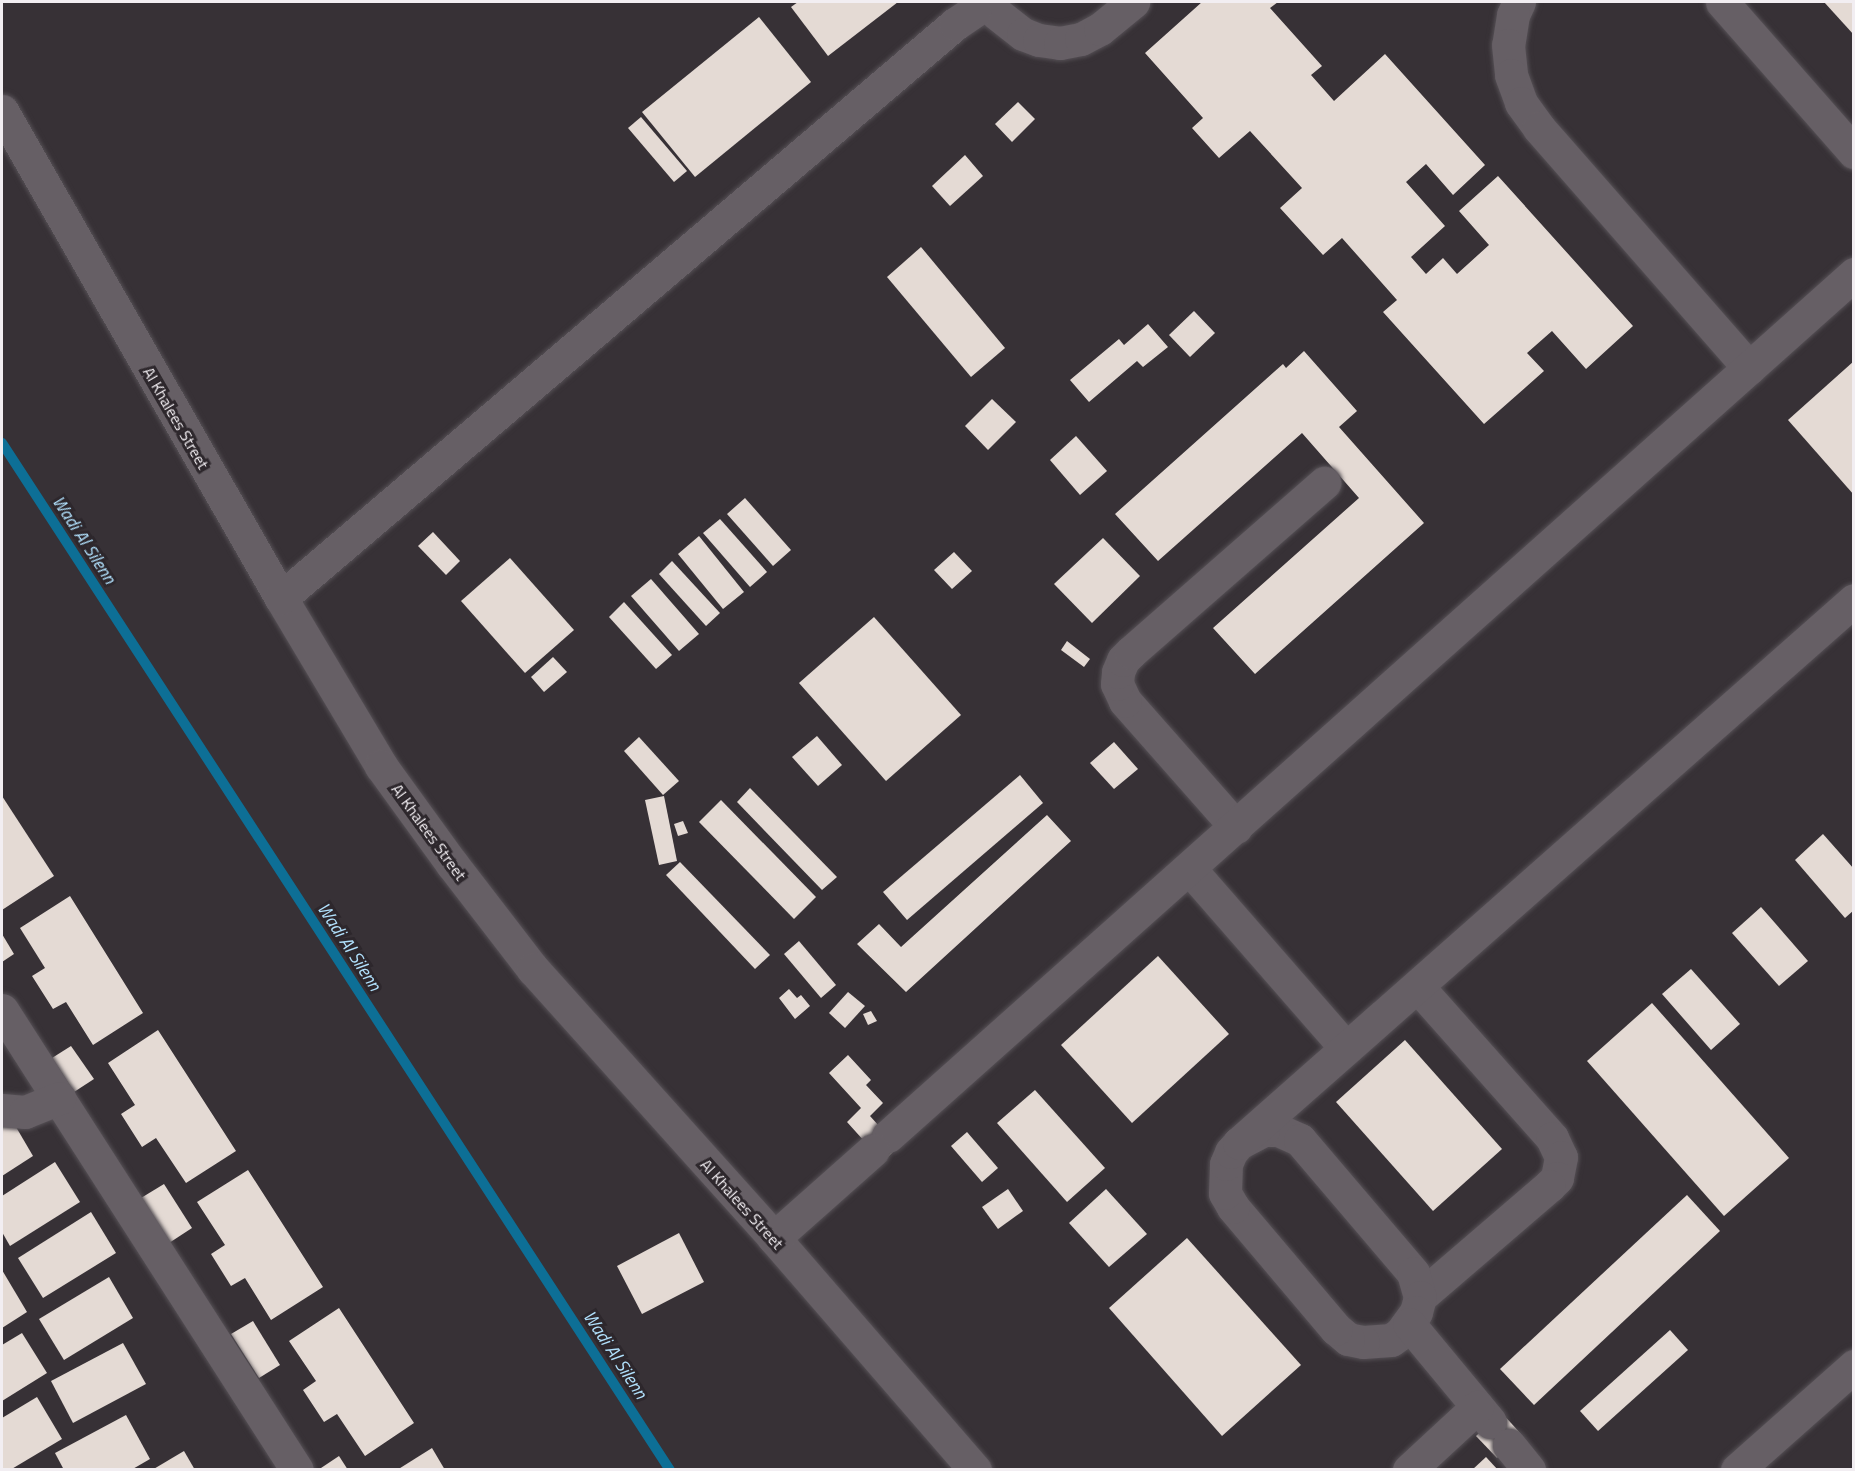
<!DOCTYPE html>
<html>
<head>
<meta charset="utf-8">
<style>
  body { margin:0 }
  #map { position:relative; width:1855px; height:1471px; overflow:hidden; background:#373136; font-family:"Titillium Web",sans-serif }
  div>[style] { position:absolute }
  .stream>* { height:10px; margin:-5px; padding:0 5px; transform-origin:5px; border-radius:5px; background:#0d6f96 }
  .building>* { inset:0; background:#e4dad4 }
  .roads { filter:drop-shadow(0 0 2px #555055) drop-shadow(0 0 2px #555055) }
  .street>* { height:33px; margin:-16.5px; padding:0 16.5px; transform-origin:16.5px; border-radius:16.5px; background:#665f65 }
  span { translate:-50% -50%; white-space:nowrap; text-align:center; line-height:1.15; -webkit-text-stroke:6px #2d272c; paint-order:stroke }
  .street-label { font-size:16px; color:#f2eef2 }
  .water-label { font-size:18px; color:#b2e2fe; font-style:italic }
  .frame { position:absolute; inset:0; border:3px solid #f2eef2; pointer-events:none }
</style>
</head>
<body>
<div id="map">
  <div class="stream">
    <i style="left:2px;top:443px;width:1225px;rotate:56.96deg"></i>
  </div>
  <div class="building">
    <i style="clip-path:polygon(798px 2px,898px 2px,828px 56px,791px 7px)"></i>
    <i style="clip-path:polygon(1202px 2px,1278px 2px,1270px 8px,1322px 66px,1311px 75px,1334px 101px,1385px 54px,1485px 165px,1453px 195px,1426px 164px,1406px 182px,1445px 226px,1411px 257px,1426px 274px,1443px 258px,1457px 274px,1489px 245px,1459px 211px,1498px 176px,1633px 326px,1586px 369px,1552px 331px,1527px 353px,1544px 371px,1484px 424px,1383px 312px,1397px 300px,1342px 238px,1323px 255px,1280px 208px,1302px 188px,1250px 131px,1219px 158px,1192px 128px,1203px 118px,1145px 53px)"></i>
    <i style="clip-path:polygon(1824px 2px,1854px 2px,1854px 35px)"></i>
    <i style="clip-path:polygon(759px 17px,811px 82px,695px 177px,642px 112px)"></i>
    <i style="clip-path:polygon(1018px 102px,1035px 119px,1012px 142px,995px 124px)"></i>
    <i style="clip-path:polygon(641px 117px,687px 171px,674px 182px,628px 128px)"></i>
    <i style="clip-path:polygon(965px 155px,983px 176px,950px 206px,932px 186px)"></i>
    <i style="clip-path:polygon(921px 247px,1005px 348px,971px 377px,887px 277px)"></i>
    <i style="clip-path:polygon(1194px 311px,1215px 333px,1190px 357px,1169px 335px)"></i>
    <i style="clip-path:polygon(1148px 324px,1168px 347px,1143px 367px,1137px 361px,1089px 402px,1070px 380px,1119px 339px,1124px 345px)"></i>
    <i style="clip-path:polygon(1304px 351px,1357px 411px,1339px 427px,1424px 523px,1255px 674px,1213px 628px,1359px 498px,1302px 433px,1158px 561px,1115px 514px,1283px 364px,1286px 368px)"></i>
    <i style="clip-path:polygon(1854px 361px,1854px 495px,1788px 420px)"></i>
    <i style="clip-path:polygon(992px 399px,1016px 422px,988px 450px,965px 426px)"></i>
    <i style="clip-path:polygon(1076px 436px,1107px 471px,1080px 495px,1050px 460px)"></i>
    <i style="clip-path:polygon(745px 498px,791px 550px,773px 566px,727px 514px)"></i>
    <i style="clip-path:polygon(720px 519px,767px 572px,750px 587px,703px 533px)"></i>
    <i style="clip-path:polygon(433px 532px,460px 561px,446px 575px,418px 546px)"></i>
    <i style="clip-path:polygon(699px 536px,744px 592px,723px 609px,678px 554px)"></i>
    <i style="clip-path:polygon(1103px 538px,1140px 576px,1092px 623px,1054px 584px)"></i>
    <i style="clip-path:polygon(954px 552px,972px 571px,952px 589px,934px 570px)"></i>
    <i style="clip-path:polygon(510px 558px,574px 630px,525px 673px,461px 601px)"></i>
    <i style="clip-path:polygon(672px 561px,720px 613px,706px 626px,659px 574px)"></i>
    <i style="clip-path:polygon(651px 579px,699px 634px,679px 651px,631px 596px)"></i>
    <i style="clip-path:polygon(624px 602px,672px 655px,656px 669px,609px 617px)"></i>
    <i style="clip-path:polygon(874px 617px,961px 715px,886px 781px,799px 683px)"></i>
    <i style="clip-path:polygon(1067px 641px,1090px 659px,1084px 667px,1061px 650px)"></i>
    <i style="clip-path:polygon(553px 657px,567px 672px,544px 692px,531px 677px)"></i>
    <i style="clip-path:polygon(817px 736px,842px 765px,818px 786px,792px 757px)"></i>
    <i style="clip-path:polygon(639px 737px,679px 781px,663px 795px,624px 751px)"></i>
    <i style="clip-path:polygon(1114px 742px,1138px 769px,1114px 789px,1090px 763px)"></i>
    <i style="clip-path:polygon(1020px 775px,1043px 803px,907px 920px,883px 892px)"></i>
    <i style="clip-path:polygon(750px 788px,837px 877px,822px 890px,737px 802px)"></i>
    <i style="clip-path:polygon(2px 796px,54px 876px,2px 910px)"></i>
    <i style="clip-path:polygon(664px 796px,677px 861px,659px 865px,645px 800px)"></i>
    <i style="clip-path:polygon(721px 800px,816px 897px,794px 919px,699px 822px)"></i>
    <i style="clip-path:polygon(1047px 815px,1071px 841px,906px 992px,857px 944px,879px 924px,901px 947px)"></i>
    <i style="clip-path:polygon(683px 821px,688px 833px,678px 836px,674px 824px)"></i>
    <i style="clip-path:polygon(1823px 834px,1854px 869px,1854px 910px,1845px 918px,1795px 860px)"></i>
    <i style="clip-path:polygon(680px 862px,770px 955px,755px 969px,666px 875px)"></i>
    <i style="clip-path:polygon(70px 896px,143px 1013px,93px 1045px,66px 1002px,53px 1009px,32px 976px,45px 968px,20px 928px)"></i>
    <i style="clip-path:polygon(1761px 907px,1808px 961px,1779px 986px,1732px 933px)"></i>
    <i style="clip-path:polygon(2px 934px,14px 954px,2px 962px)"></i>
    <i style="clip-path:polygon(799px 941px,836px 985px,821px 998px,784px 954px)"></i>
    <i style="clip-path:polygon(1158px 956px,1229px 1034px,1132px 1123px,1061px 1045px)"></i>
    <i style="clip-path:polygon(1691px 969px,1740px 1024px,1711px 1050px,1662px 994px)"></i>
    <i style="clip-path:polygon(789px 989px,797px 998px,801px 995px,810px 1006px,795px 1019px,779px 998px)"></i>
    <i style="clip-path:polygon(848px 992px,865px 1006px,845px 1028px,829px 1013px)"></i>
    <i style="clip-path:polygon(1652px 1003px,1789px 1158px,1724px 1216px,1587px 1061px)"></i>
    <i style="clip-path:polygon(871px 1011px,877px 1021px,868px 1025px,863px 1014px)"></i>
    <i style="clip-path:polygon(158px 1030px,236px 1151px,186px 1183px,156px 1138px,142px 1147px,121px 1114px,135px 1105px,108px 1063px)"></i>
    <i style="clip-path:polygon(1405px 1040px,1502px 1149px,1433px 1211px,1336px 1102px)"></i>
    <i style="clip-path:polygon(71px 1046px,94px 1079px,74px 1092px,52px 1058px)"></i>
    <i style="clip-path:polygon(848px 1055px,871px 1080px,866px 1085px,883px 1103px,870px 1116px,898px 1147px,883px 1162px,847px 1122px,861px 1108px,829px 1073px)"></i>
    <i style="clip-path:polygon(1035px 1090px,1105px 1168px,1067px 1202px,997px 1123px)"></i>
    <i style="clip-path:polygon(9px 1115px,33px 1156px,2px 1176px,2px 1120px)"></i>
    <i style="clip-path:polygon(967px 1132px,998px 1168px,982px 1182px,951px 1146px)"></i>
    <i style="clip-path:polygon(55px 1162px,80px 1202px,10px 1246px,2px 1232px,2px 1196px)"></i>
    <i style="clip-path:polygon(248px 1170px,323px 1287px,271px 1320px,245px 1278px,231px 1286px,211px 1254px,225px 1245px,197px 1202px)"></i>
    <i style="clip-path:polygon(164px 1184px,192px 1228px,169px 1243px,141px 1198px)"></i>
    <i style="clip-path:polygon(1008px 1189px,1023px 1211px,998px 1229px,982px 1207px)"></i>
    <i style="clip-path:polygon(1106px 1189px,1147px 1234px,1109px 1267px,1069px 1223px)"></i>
    <i style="clip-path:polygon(1687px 1195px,1720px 1231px,1534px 1405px,1500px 1369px)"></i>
    <i style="clip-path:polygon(91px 1212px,116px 1253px,43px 1298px,18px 1258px)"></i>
    <i style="clip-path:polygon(679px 1233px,704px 1282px,642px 1314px,617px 1266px)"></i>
    <i style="clip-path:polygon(1187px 1238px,1301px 1365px,1222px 1436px,1109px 1308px)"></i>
    <i style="clip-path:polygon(2px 1270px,27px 1312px,2px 1328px)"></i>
    <i style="clip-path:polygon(109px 1277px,133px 1318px,64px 1360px,39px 1319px)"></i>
    <i style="clip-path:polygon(339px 1308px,414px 1423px,365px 1456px,337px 1414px,324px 1422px,303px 1390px,316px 1381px,289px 1341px)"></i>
    <i style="clip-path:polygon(253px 1321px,280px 1365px,259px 1378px,231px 1334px)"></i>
    <i style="clip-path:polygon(1670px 1330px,1688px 1350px,1598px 1431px,1580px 1411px)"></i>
    <i style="clip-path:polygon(22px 1333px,47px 1373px,2px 1401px,2px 1345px)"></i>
    <i style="clip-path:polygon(123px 1343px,146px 1384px,73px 1423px,51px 1381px)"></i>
    <i style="clip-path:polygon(37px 1397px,62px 1439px,10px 1470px,2px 1470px,2px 1418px)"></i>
    <i style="clip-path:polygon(1501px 1412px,1521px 1434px,1497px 1458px,1476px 1436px)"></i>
    <i style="clip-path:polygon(126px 1415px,150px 1459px,131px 1470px,64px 1470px,55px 1453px)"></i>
    <i style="clip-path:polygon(432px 1448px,445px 1470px,397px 1470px)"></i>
    <i style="clip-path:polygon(184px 1451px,195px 1470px,152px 1470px)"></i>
    <i style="clip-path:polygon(339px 1456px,348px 1470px,318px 1470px)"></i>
    <i style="clip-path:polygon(1486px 1457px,1498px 1470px,1472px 1470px)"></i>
  </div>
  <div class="roads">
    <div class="street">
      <i style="left:1519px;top:2px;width:14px;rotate:115deg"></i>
      <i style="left:1513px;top:15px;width:30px;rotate:99deg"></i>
      <i style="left:1508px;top:45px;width:30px;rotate:84deg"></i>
      <i style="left:1511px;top:75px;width:30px;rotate:70deg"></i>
      <i style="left:1521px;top:103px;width:31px;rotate:54deg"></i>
      <i style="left:1539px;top:128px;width:319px;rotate:48.8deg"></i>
      <i style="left:1722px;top:2px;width:200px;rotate:48.7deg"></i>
      <i style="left:996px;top:13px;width:34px;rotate:38deg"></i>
      <i style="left:1023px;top:34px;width:17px;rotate:21deg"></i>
      <i style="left:1039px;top:40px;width:21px;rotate:8deg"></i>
      <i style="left:1060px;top:43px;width:21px;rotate:-11deg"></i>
      <i style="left:1081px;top:39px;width:21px;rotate:-28deg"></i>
      <i style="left:1100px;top:29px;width:43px;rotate:-39.3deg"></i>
      <i style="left:2px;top:111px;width:561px;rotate:60.19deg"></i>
      <i style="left:281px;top:598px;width:196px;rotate:59.2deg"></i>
      <i style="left:381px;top:766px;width:121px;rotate:54.1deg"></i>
      <i style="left:452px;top:864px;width:133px;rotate:52.4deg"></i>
      <i style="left:533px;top:969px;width:361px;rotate:48.1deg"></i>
      <i style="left:774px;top:1238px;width:307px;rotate:49.1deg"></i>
      <i style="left:281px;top:598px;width:885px;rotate:-40.42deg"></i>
      <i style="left:955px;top:24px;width:23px;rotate:-34deg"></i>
      <i style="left:1236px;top:827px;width:168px;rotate:-131.4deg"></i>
      <i style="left:1125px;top:701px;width:19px;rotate:-115deg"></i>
      <i style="left:1117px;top:684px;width:12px;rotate:-85deg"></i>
      <i style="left:1118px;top:672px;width:13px;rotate:-67deg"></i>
      <i style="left:1123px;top:660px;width:11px;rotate:-45deg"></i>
      <i style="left:1131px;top:652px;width:257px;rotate:-41.2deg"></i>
      <i style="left:1189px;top:868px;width:239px;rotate:48.9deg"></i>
      <i style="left:1418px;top:987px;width:202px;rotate:48.4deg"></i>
      <i style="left:1552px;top:1138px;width:21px;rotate:65deg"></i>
      <i style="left:1561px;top:1157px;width:21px;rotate:101deg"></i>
      <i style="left:1557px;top:1178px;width:11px;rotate:135deg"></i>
      <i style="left:1549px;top:1186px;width:170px;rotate:139.3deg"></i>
      <i style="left:2px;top:1010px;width:546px;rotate:57.33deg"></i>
      <i style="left:2px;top:1110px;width:23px;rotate:5deg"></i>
      <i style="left:25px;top:1112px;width:37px;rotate:-22deg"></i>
      <i style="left:1263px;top:1130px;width:15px"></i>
      <i style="left:1278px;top:1130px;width:24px;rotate:24deg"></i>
      <i style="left:1300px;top:1140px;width:175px;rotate:49.6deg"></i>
      <i style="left:1413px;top:1273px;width:25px;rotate:74deg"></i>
      <i style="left:1420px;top:1297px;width:16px;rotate:105deg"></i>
      <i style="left:1416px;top:1312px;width:26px;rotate:126deg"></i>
      <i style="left:1401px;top:1333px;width:12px;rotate:145deg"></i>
      <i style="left:1391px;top:1340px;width:28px;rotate:176deg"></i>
      <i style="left:1363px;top:1342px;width:15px;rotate:-169deg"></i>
      <i style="left:1348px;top:1339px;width:16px;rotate:-140deg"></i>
      <i style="left:1336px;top:1329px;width:160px;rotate:-130.2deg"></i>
      <i style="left:1233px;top:1207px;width:16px;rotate:-120deg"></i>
      <i style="left:1225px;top:1193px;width:29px;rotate:-88deg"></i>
      <i style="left:1226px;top:1164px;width:13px;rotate:-67deg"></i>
      <i style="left:1231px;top:1152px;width:12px;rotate:-48deg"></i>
      <i style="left:1239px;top:1143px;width:27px;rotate:-28deg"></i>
      <i style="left:888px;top:1136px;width:1295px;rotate:-41.74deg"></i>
      <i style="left:1239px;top:1143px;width:820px;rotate:-41.44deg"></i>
      <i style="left:774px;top:1238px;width:132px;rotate:-41.6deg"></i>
      <i style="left:1409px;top:1324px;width:127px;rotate:50.4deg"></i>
      <i style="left:1509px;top:1445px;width:32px;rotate:51deg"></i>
      <i style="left:1409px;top:1470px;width:93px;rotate:-42.8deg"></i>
      <i style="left:1737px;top:1470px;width:157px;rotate:-41.6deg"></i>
    </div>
  </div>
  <div class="street-label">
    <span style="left:176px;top:418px;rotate:60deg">Al Khalees Street</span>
    <span style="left:429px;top:832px;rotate:54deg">Al Khalees Street</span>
    <span style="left:742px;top:1204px;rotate:48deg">Al Khalees Street</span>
  </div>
  <div class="water-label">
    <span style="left:84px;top:540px;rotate:57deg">Wadi Al Silenn</span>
    <span style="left:349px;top:947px;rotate:57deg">Wadi Al Silenn</span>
    <span style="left:615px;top:1355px;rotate:57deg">Wadi Al Silenn</span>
  </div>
  <div class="frame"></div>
</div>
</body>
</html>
